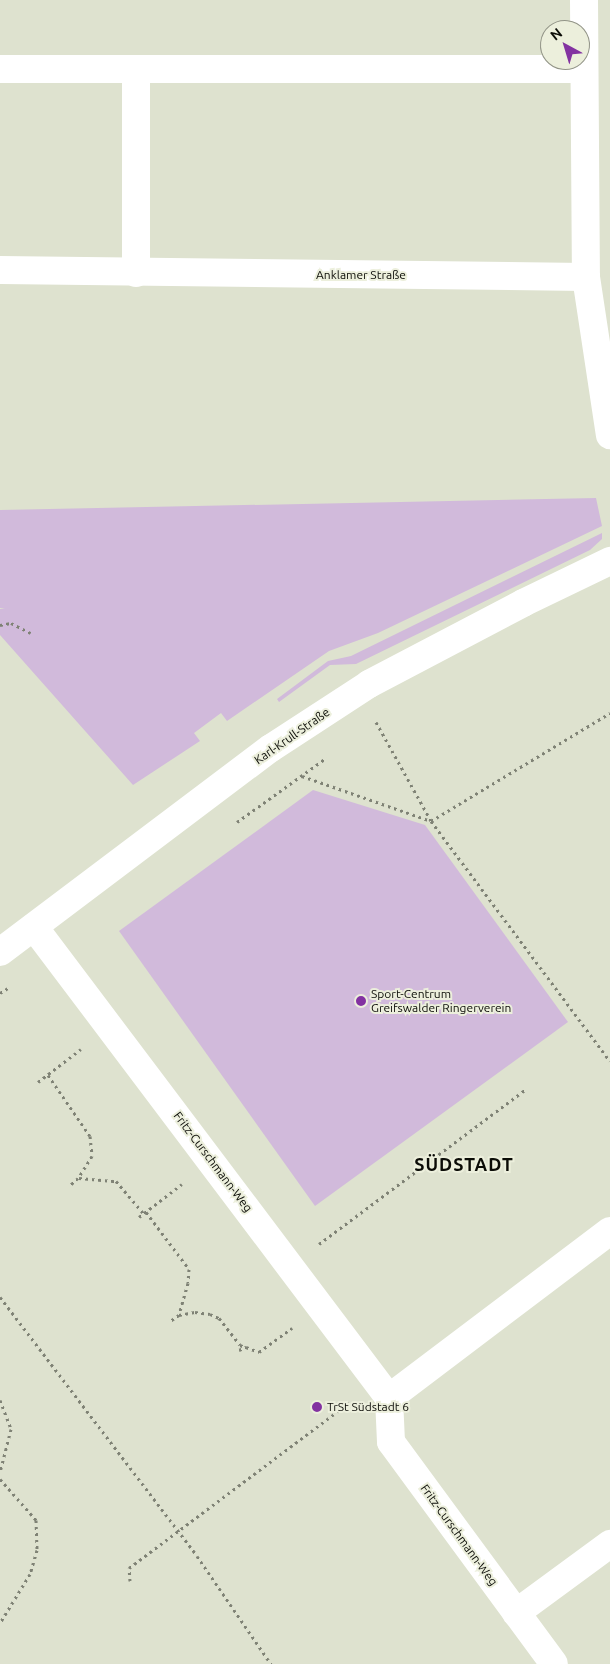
<!DOCTYPE html>
<html>
<head>
<meta charset="utf-8">
<style>
  body { margin:0 }
  #map { position:relative; width:610px; height:1664px; overflow:hidden; background:#dee2cf; font-family:Ubuntu,sans-serif }
  div>[style] { position:absolute }
  .green>* { inset:0; background:#d1badb }
  .path>* { height:3px; margin-top:-1.5px; transform-origin:0; background:repeating-linear-gradient(90deg,#7f8275 0 2.5px,transparent 0 6.5px) }
  .minor>* { height:28px; margin:-14px; padding:0 14px; transform-origin:14px; border-radius:14px; background:#fff }
  .dots>* { width:14px; height:14px; translate:-50% -50%; box-sizing:border-box; border:2px solid #ecefdc; border-radius:50% }
  span { translate:-50% -50%; white-space:nowrap; text-align:center; line-height:1.15; -webkit-text-stroke:4px #ecefdc; paint-order:stroke }
  .street-label { font-size:12px; color:#0b0c07 }
  .poi-label { font-size:12px; color:#0b0c07 }
  .left { translate:0 -50%; text-align:left }
  .district-label { font-size:18px; color:#0b0c07; font-weight:700; letter-spacing:1px }
  .north { position:absolute; left:540px; top:20px; width:50px; height:50px; box-sizing:border-box; background:#ecefdc; border:1px solid #929487; border-radius:50%; rotate:321deg; font-size:14px; font-weight:700; line-height:20px; text-align:center; color:#0b0c07 }
  .north::after { content:''; display:block; margin:auto; width:18px; height:22px; background:#8332a1; clip-path:polygon(50% 0,100% 100%,50% 72%,0 100%) }
</style>
</head>
<body>
<div id="map">
  <div class="green">
    <i style="clip-path:polygon(596px 498px,602px 526px,378px 633px,329px 651px,227px 721px,221px 713px,194px 733px,200px 741px,133px 785px,0 635px,0 609px,5px 609px,0 608px,0 510px)"></i>
    <i style="clip-path:polygon(602px 533px,602px 539px,590px 550px,356px 664px,330px 665px,279px 702px,277px 699px,328px 661px,351px 656px)"></i>
    <i style="clip-path:polygon(313px 790px,425px 825px,568px 1022px,315px 1206px,119px 931px)"></i>
  </div>
  <div class="path">
    <i style="left:0;top:625px;width:11px;rotate:-10deg"></i>
    <i style="left:11px;top:623px;width:22px;rotate:27deg"></i>
    <i style="left:376px;top:722px;width:113px;rotate:60.9deg"></i>
    <i style="left:431px;top:821px;width:209px;rotate:-31.1deg"></i>
    <i style="left:302px;top:776px;width:137px;rotate:19.2deg"></i>
    <i style="left:431px;top:821px;width:299px;rotate:53.3deg"></i>
    <i style="left:237px;top:822px;width:110px;rotate:-35.7deg"></i>
    <i style="left:0;top:993px;width:9px;rotate:-32deg"></i>
    <i style="left:48px;top:1075px;width:74px;rotate:55.5deg"></i>
    <i style="left:90px;top:1136px;width:20px;rotate:84deg"></i>
    <i style="left:92px;top:1156px;width:26px;rotate:122deg"></i>
    <i style="left:78px;top:1178px;width:12px;rotate:138deg"></i>
    <i style="left:38px;top:1082px;width:54px;rotate:-37.5deg"></i>
    <i style="left:79px;top:1178px;width:37px;rotate:5deg"></i>
    <i style="left:116px;top:1181px;width:43px;rotate:49.7deg"></i>
    <i style="left:146px;top:1212px;width:71px;rotate:53deg"></i>
    <i style="left:189px;top:1269px;width:14px;rotate:94deg"></i>
    <i style="left:188px;top:1283px;width:33px;rotate:106deg"></i>
    <i style="left:179px;top:1315px;width:11px;rotate:146deg"></i>
    <i style="left:139px;top:1217px;width:54px;rotate:-37.5deg"></i>
    <i style="left:319px;top:1244px;width:257px;rotate:-36.8deg"></i>
    <i style="left:0;top:1297px;width:325px;rotate:52.7deg"></i>
    <i style="left:197px;top:1556px;width:131px;rotate:55.6deg"></i>
    <i style="left:179px;top:1315px;width:16px;rotate:-11deg"></i>
    <i style="left:195px;top:1312px;width:15px;rotate:8deg"></i>
    <i style="left:210px;top:1314px;width:10px;rotate:24deg"></i>
    <i style="left:219px;top:1318px;width:34px;rotate:52deg"></i>
    <i style="left:240px;top:1345px;width:5px;rotate:22deg"></i>
    <i style="left:239px;top:1350px;width:8px;rotate:-23deg"></i>
    <i style="left:246px;top:1347px;width:14px;rotate:21deg"></i>
    <i style="left:259px;top:1352px;width:41px;rotate:-36deg"></i>
    <i style="left:0;top:1400px;width:31px;rotate:69deg"></i>
    <i style="left:11px;top:1429px;width:44px;rotate:104.3deg"></i>
    <i style="left:0;top:1479px;width:55px;rotate:48.7deg"></i>
    <i style="left:36px;top:1520px;width:30px;rotate:88deg"></i>
    <i style="left:37px;top:1550px;width:25px;rotate:106deg"></i>
    <i style="left:30px;top:1574px;width:57px;rotate:121.5deg"></i>
    <i style="left:130px;top:1581px;width:13px;rotate:-94deg"></i>
    <i style="left:129px;top:1568px;width:275px;rotate:-36.9deg"></i>
  </div>
  <div class="minor">
    <i style="left:584px;top:0;width:277px;rotate:89.6deg"></i>
    <i style="left:586px;top:277px;width:160px;rotate:81.4deg"></i>
    <i style="left:0;top:69px;width:582px"></i>
    <i style="left:0;top:270px;width:586px;rotate:0.68deg"></i>
    <i style="left:136px;top:273px;width:204px;rotate:-90deg"></i>
    <i style="left:34px;top:927px;width:590px;rotate:52.99deg"></i>
    <i style="left:389px;top:1398px;width:44px;rotate:87.4deg"></i>
    <i style="left:391px;top:1442px;width:275px;rotate:53.7deg"></i>
    <i style="left:0;top:952px;width:339px;rotate:-37deg"></i>
    <i style="left:271px;top:748px;width:117px;rotate:-33.1deg"></i>
    <i style="left:369px;top:684px;width:174px;rotate:-27.7deg"></i>
    <i style="left:523px;top:603px;width:97px;rotate:-25.8deg"></i>
    <i style="left:389px;top:1398px;width:277px;rotate:-37.1deg"></i>
    <i style="left:516px;top:1613px;width:117px;rotate:-36.3deg"></i>
  </div>
  <div class="dots">
    <i style="left:361px;top:1001px;background:#8332a1"></i>
    <i style="left:317px;top:1407px;background:#8332a1"></i>
  </div>
  <div class="street-label">
    <span style="left:361px;top:275px">Anklamer Straße</span>
    <span style="left:292px;top:736px;rotate:-35deg">Karl-Krull-Straße</span>
    <span style="left:213px;top:1162px;rotate:53deg">Fritz-Curschmann-Weg</span>
    <span style="left:459px;top:1535px;rotate:54deg">Fritz-Curschmann-Weg</span>
  </div>
  <div class="poi-label">
    <span class="left" style="left:371px;top:1001px">Sport-Centrum<br>Greifswalder Ringerverein</span>
    <span class="left" style="left:327px;top:1407px">TrSt Südstadt 6</span>
  </div>
  <div class="district-label">
    <span style="left:464px;top:1164px">SÜDSTADT</span>
  </div>
  <div class="north">N</div>
</div>
</body>
</html>
